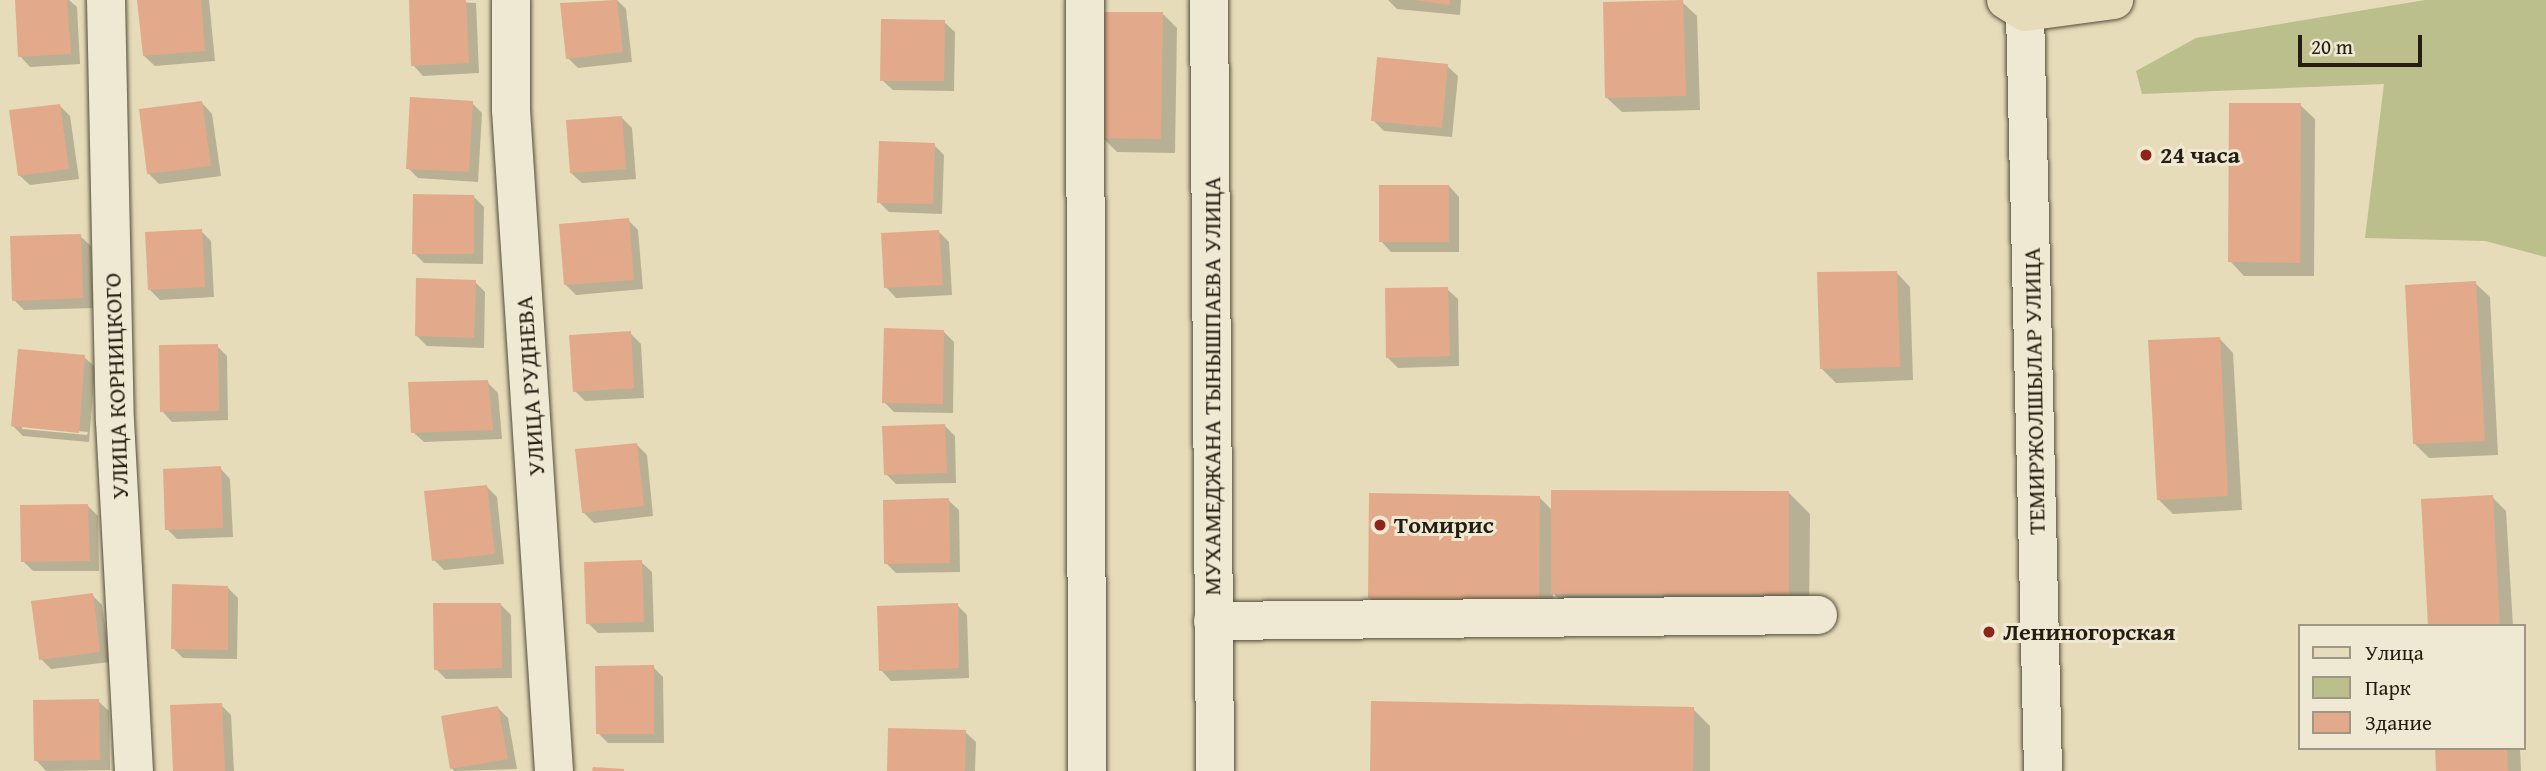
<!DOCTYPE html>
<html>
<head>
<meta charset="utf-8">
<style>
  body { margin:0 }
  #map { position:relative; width:2546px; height:771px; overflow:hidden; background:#e6dcb9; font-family:"Gentium Book Plus",serif }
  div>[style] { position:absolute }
  .green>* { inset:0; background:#babf8b }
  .shadow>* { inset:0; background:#0003 }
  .building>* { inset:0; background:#e2aa8a }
  .roads { filter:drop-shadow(0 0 2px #554d3b) drop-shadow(0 0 2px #554d3b) }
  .minor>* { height:38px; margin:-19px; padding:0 19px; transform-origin:19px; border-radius:19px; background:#efe8d2 }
  .major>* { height:38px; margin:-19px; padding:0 19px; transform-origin:19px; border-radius:19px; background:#e6dcb9 }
  .dots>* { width:19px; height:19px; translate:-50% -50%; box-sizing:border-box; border:4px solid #efe8d2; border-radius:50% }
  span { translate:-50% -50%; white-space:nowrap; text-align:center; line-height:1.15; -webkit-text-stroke:6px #efe8d2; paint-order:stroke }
  .poi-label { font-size:24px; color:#251d11; font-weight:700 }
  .left { translate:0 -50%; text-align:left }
  .street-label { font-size:24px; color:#251d11 }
  .legend { position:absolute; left:2298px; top:624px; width:228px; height:126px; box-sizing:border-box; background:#efe8d2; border:2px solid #9e9785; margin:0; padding:9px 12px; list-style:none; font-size:21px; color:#251d11 }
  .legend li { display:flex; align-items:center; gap:14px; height:35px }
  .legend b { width:35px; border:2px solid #9e9785 }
  .scale { position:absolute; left:2298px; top:35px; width:124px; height:32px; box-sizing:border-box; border:4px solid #251d11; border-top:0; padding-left:9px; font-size:21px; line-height:24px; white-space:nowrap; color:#251d11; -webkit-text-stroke:5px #efe8d2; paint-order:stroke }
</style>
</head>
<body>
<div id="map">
  <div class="green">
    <i style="clip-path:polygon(2425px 0,2546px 0,2546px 257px,2485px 241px,2365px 238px,2384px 84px,2142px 94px,2136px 71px,2196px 38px)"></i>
  </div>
  <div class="shadow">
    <i style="clip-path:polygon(17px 0,69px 0,77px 7px,80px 64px,30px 67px,20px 56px)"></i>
    <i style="clip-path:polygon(139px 0,209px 0,215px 61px,155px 66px,144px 56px)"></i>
    <i style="clip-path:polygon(410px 0,476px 3px,479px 73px,423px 76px,413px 65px)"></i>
    <i style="clip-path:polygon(617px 0,626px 9px,632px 62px,578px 68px,568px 58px,562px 5px)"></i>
    <i style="clip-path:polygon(1388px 0,1461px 0,1460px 15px,1397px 9px)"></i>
    <i style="clip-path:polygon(1682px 2px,1697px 16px,1700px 110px,1622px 112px,1607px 98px)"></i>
    <i style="clip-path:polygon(1163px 14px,1177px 28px,1175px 153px,1117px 152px,1102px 137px)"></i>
    <i style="clip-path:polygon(944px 22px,955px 32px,954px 91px,893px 90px,882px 80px)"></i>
    <i style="clip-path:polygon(1447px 66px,1458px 76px,1452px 137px,1384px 131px,1373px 120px)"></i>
    <i style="clip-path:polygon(202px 103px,212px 114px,221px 176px,159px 184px,149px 174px)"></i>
    <i style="clip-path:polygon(472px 103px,482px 113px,478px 182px,418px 178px,408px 168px)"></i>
    <i style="clip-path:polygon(2300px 105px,2315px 119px,2314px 276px,2244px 276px,2230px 261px)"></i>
    <i style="clip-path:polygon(60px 106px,70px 116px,79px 179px,30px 185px,19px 175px)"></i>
    <i style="clip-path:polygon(621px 117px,632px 128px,636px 179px,582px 183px,571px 173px)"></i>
    <i style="clip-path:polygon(934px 145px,944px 155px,942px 214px,889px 212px,879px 202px)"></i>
    <i style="clip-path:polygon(1449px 186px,1459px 197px,1459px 252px,1391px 252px,1381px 241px)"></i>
    <i style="clip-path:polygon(474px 197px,484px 207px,483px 264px,424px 263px,414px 253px)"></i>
    <i style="clip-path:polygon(628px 220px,638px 230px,643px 289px,576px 295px,565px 284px)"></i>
    <i style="clip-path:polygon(201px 231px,211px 241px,214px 297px,160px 300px,150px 290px)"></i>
    <i style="clip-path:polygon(939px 232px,949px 242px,952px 295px,896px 298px,886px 287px)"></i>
    <i style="clip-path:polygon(80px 236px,91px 246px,93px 308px,24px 310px,14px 300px)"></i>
    <i style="clip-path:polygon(1896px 272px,1910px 287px,1913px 380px,1836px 383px,1821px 368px)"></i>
    <i style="clip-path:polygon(475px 282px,485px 292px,484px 348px,427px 346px,417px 336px)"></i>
    <i style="clip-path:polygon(2475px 283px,2490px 297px,2498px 455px,2429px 458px,2415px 444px)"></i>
    <i style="clip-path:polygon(1447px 289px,1458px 299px,1459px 366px,1398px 368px,1388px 358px)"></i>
    <i style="clip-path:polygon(944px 332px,954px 342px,953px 413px,894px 412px,884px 402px)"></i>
    <i style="clip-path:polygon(630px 333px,641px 344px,644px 398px,585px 401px,575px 391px)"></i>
    <i style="clip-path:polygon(2219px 338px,2233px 353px,2242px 510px,2173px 514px,2158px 499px)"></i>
    <i style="clip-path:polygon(217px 346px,227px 356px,228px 420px,172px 422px,162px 411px)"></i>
    <i style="clip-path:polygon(evenodd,84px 357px,95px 367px,89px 442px,23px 436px,13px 426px,84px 357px,22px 426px,88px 432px,87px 435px,22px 429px,22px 426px)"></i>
    <i style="clip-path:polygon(487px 382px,498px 393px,502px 439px,424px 442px,413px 432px)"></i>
    <i style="clip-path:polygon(945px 426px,955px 436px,956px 483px,896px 484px,886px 474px)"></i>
    <i style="clip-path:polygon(637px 445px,647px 455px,653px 516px,594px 523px,583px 512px)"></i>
    <i style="clip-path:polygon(220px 468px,230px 479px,233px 537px,177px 539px,167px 529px)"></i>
    <i style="clip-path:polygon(487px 487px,497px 497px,504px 564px,444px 570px,434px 560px)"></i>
    <i style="clip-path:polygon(1789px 493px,1810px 514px,1809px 614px,1574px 614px,1553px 593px,1552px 615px,1384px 612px,1370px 598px,1540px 498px,1553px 511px)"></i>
    <i style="clip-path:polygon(2492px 497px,2506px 511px,2513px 626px,2430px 626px)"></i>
    <i style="clip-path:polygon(948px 500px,959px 510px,960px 572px,896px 573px,886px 563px)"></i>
    <i style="clip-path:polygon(88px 506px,98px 516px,99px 571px,33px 571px,23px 561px)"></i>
    <i style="clip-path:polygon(641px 562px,652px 572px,654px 632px,598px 633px,588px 623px)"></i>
    <i style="clip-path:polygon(228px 588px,238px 598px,237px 659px,183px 658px,173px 648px)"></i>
    <i style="clip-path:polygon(92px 595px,102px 605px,110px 662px,51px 669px,41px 659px)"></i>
    <i style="clip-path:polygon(500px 604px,511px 615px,512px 678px,446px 679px,436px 669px)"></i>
    <i style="clip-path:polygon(957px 605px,967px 615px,969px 678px,891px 681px,881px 670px)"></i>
    <i style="clip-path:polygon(653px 667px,663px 677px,664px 743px,608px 743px,598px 733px)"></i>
    <i style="clip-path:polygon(98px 701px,109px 711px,110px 770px,46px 771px,36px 760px)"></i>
    <i style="clip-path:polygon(221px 705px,231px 715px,234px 771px,175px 771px)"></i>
    <i style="clip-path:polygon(498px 708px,508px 718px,517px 769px,454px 771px,452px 768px)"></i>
    <i style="clip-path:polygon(1693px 709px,1710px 726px,1710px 771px,1371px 771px)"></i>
    <i style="clip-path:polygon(965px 732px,976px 742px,975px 771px,889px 771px)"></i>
    <i style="clip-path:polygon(2437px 748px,2520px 748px,2521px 771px,2438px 771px)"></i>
  </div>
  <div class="building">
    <i style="clip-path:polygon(15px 0,67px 0,71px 54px,18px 57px)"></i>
    <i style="clip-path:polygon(137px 0,201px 0,205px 51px,143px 56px)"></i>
    <i style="clip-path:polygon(409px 0,466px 0,469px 63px,411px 66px)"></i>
    <i style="clip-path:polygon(617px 0,623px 52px,566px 59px,560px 3px)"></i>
    <i style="clip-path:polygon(1413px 0,1450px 0,1450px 5px)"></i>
    <i style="clip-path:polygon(1683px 0,1686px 96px,1605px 98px,1603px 2px)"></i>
    <i style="clip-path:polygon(1102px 12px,1163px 12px,1161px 139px,1101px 138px)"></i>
    <i style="clip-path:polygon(881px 19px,945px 20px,944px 81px,880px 81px)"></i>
    <i style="clip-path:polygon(1377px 57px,1448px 64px,1442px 128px,1371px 121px)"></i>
    <i style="clip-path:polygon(410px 97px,473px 101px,469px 172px,406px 169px)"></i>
    <i style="clip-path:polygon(202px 101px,211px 166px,147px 174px,139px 109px)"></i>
    <i style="clip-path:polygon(2229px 103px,2301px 103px,2300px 263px,2228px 262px)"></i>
    <i style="clip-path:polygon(60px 104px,69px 169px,18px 176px,9px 110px)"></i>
    <i style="clip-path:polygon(622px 116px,626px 169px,570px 173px,566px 120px)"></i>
    <i style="clip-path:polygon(879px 141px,935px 143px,933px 204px,877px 203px)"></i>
    <i style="clip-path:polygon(1379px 185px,1449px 185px,1449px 242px,1379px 242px)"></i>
    <i style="clip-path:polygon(413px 194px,474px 195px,474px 254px,412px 254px)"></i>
    <i style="clip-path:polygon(629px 218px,634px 280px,564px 285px,559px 224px)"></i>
    <i style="clip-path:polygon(202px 229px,205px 287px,148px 290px,145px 232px)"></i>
    <i style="clip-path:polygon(939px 230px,943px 285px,884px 288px,881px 233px)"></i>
    <i style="clip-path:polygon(81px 234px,83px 298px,12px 301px,10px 236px)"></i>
    <i style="clip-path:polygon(1897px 271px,1900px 367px,1820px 369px,1817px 272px)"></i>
    <i style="clip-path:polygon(416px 278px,476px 280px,474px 338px,415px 336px)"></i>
    <i style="clip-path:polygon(2476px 281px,2485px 441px,2413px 444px,2405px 285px)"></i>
    <i style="clip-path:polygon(1448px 287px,1450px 356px,1386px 358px,1385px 288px)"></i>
    <i style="clip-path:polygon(884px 328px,944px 330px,943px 404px,882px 403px)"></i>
    <i style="clip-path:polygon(631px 331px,634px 388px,573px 392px,569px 335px)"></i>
    <i style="clip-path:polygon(2220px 337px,2228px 496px,2157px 500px,2148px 340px)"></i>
    <i style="clip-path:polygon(218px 344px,219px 411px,160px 412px,159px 345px)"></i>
    <i style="clip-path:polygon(18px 349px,85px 355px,79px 433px,11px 426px)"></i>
    <i style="clip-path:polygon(488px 380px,493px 430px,411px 433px,408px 382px)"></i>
    <i style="clip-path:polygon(945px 424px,947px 473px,884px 475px,882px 426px)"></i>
    <i style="clip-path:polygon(637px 443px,644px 506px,582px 513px,575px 449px)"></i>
    <i style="clip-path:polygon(221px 466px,223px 528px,165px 530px,163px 469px)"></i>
    <i style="clip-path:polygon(487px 485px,495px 554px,432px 561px,424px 491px)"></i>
    <i style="clip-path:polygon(1551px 490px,1789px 491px,1789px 594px,1551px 594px)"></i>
    <i style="clip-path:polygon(1369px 493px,1540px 496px,1539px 601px,1368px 598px)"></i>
    <i style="clip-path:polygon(2493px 495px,2500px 626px,2428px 626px,2421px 499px)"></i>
    <i style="clip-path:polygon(949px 498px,950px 563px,884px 564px,883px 500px)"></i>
    <i style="clip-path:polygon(88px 504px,90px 561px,21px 562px,20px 505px)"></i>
    <i style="clip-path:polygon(642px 560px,644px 622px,586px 624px,584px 562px)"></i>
    <i style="clip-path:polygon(172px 584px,228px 586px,228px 650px,171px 649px)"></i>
    <i style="clip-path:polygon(93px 593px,100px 652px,39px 660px,31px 601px)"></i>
    <i style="clip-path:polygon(433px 603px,501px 603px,502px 668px,434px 670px)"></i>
    <i style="clip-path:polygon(958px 603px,959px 668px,879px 671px,877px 606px)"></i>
    <i style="clip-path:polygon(654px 665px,654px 734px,596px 734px,595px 666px)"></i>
    <i style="clip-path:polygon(99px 699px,100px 760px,34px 761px,33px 700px)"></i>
    <i style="clip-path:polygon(1371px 701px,1694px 707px,1693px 771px,1370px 771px)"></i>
    <i style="clip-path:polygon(222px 703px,225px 771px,173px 771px,170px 705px)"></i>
    <i style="clip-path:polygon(498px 706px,508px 759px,450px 769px,441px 716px)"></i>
    <i style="clip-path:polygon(888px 728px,966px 730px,965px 771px,887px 771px)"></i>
    <i style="clip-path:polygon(2435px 748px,2507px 748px,2508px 771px,2436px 771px)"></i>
    <i style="clip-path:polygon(593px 767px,624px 769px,624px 771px,592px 771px)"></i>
  </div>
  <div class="roads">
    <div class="minor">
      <i style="left:106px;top:0;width:421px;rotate:88.8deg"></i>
      <i style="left:115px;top:421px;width:351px;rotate:86.9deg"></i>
      <i style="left:511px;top:0;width:110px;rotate:90deg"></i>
      <i style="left:511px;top:110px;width:662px;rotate:86.28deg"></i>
      <i style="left:1085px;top:0;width:771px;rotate:89.85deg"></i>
      <i style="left:1209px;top:0;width:771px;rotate:89.55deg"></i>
      <i style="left:2025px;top:12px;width:759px;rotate:88.64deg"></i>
      <i style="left:1213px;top:621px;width:605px;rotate:-0.57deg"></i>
    </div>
    <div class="major">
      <i style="left:2006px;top:0;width:22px;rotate:32deg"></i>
      <i style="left:2025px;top:12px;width:90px;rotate:-7.7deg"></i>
    </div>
  </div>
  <div class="dots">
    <i style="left:2146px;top:155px;background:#8f2418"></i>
    <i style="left:1380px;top:525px;background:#8f2418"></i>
    <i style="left:1989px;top:632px;background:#8f2418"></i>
  </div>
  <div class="poi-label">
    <span class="left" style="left:2160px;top:155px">24 часа</span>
    <span class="left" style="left:1394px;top:525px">Томирис</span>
    <span class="left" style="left:2003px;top:632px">Лениногорская</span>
  </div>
  <div class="street-label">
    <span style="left:116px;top:386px;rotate:-92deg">УЛИЦА КОРНИЦКОГО</span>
    <span style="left:530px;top:386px;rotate:-94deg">УЛИЦА РУДНЕВА</span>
    <span style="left:1212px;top:386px;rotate:-90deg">МУХАМЕДЖАНА ТЫНЫШПАЕВА УЛИЦА</span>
    <span style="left:2034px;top:391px;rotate:-91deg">ТЕМИРЖОЛШЫЛАР УЛИЦА</span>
  </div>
  <ul class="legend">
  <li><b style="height:9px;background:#e6dcb9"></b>Улица</li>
  <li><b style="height:19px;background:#babf8b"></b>Парк</li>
  <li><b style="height:19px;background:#e2aa8a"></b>Здание</li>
  </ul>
  <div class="scale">20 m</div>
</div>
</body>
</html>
